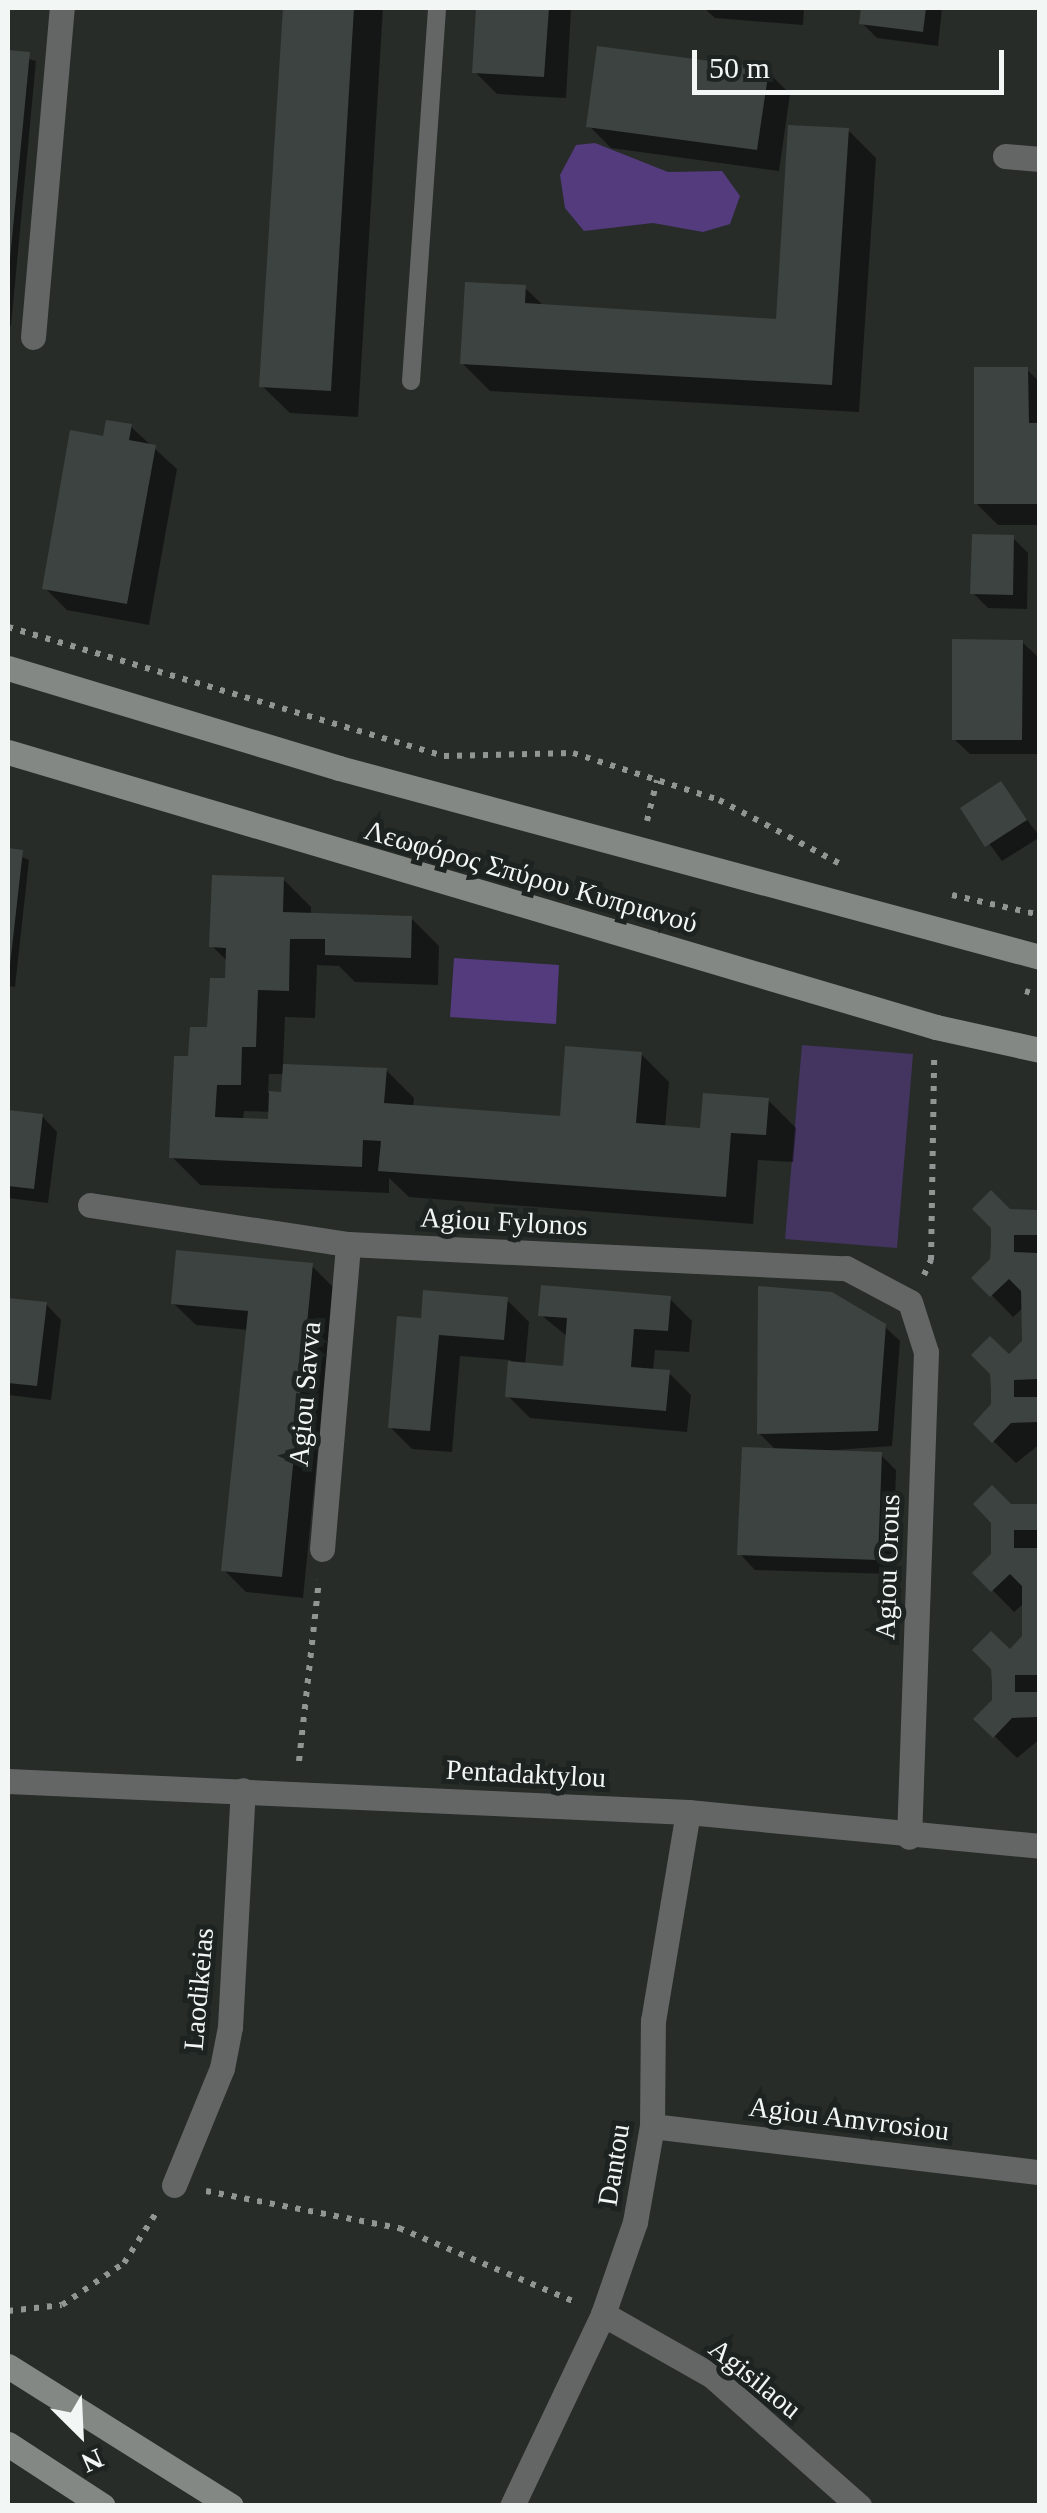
<!DOCTYPE html>
<html>
<head>
<meta charset="utf-8">
<style>
  body { margin:0 }
  #map { position:relative; width:1047px; height:2513px; overflow:hidden; background:#272c29; font-family:"Times New Roman",serif }
  div>[style] { position:absolute }
  .green>* { inset:0; background:#433560 }
  .water>* { inset:0; background:#533b7d }
  .shadow>* { inset:0; background:#0007 }
  .building>* { inset:0; background:#3d4340 }
  .path>* { height:6px; margin-top:-3px; transform-origin:0; background:repeating-linear-gradient(90deg,#919593 0 5px,transparent 0 13px) }
  .lane>* { height:18px; margin:-9px; padding:0 9px; transform-origin:9px; border-radius:9px; background:#636665 }
  .street>* { height:25px; margin:-12.5px; padding:0 12.5px; transform-origin:12.5px; border-radius:12.5px; background:#636665 }
  .secondary>* { height:25px; margin:-12.5px; padding:0 12.5px; transform-origin:12.5px; border-radius:12.5px; background:#838885 }
  span { translate:-50% -50%; white-space:nowrap; text-align:center; line-height:1.15; -webkit-text-stroke:10px #1d2320; paint-order:stroke }
  .street-label { font-size:28px; color:#f2f6f4 }
  .frame { position:absolute; inset:0; border:10px solid #f2f6f4; pointer-events:none }
  .north { position:absolute; left:30px; top:2383px; width:100px; height:100px; -webkit-text-stroke:8px #1d2320; paint-order:stroke; rotate:156deg; font-size:28px; font-weight:700; line-height:40px; text-align:center; color:#f2f6f4 }
  .north::after { content:''; display:block; margin:auto; width:35px; height:45px; background:#f2f6f4; clip-path:polygon(50% 0,100% 100%,50% 72%,0 100%) }
  .scale { position:absolute; left:692px; top:50px; width:312px; height:45px; box-sizing:border-box; border:5px solid #f2f6f4; border-top:0; padding-left:12px; font-size:30px; line-height:35px; white-space:nowrap; color:#f2f6f4; -webkit-text-stroke:8px #1d2320; paint-order:stroke }
</style>
</head>
<body>
<div id="map">
  <div class="green">
    <i style="clip-path:polygon(802px 1045px,913px 1054px,897px 1248px,785px 1239px)"></i>
  </div>
  <div class="water">
    <i style="clip-path:polygon(595px 143px,668px 172px,722px 171px,740px 196px,730px 224px,703px 232px,653px 223px,584px 231px,565px 208px,560px 175px,576px 145px)"></i>
    <i style="clip-path:polygon(454px 958px,559px 965px,556px 1024px,450px 1017px)"></i>
  </div>
  <div class="shadow">
    <i style="clip-path:polygon(285px 8px,383px 8px,358px 417px,290px 413px,262px 386px)"></i>
    <i style="clip-path:polygon(479px 8px,571px 8px,566px 98px,497px 94px,475px 72px)"></i>
    <i style="clip-path:polygon(704px 8px,804px 8px,803px 25px,715px 18px)"></i>
    <i style="clip-path:polygon(864px 8px,942px 8px,938px 46px,877px 38px,862px 23px)"></i>
    <i style="clip-path:polygon(8px 53px,36px 61px,11px 326px,8px 326px)"></i>
    <i style="clip-path:polygon(768px 72px,790px 94px,779px 171px,611px 148px,589px 126px)"></i>
    <i style="clip-path:polygon(848px 130px,876px 158px,859px 412px,490px 391px,462px 363px,525px 288px,545px 307px,778px 321px)"></i>
    <i style="clip-path:polygon(1027px 370px,1040px 382px,1040px 525px,998px 525px,976px 503px)"></i>
    <i style="clip-path:polygon(131px 427px,177px 469px,149px 625px,67px 610px,45px 588px,105px 438px)"></i>
    <i style="clip-path:polygon(1013px 538px,1028px 553px,1027px 609px,988px 608px,973px 593px)"></i>
    <i style="clip-path:polygon(1022px 642px,1038px 657px,1037px 754px,970px 754px,954px 739px)"></i>
    <i style="clip-path:polygon(1000px 784px,1040px 837px,1002px 861px,963px 808px)"></i>
    <i style="clip-path:polygon(8px 851px,29px 860px,15px 987px,8px 986px)"></i>
    <i style="clip-path:polygon(evenodd,283px 879px,311px 907px,311px 915px,411px 918px,439px 946px,438px 985px,355px 982px,339px 966px,317px 965px,315px 1018px,285px 1017px,283px 1066px,386px 1070px,414px 1098px,413px 1108px,562px 1119px,641px 1054px,669px 1082px,665px 1128px,702px 1131px,768px 1100px,796px 1128px,793px 1162px,758px 1160px,753px 1224px,409px 1197px,389px 1178px,389px 1193px,200px 1185px,172px 1157px,191px 1059px,210px 1030px,227px 980px,228px 962px,212px 946px,283px 879px,269px 1074px,285px 1074px,284px 1094px,268px 1093px,269px 1074px,283px 879px,244px 1111px,271px 1112px,270px 1121px,243px 1121px,244px 1111px)"></i>
    <i style="clip-path:polygon(8px 1112px,42px 1116px,57px 1132px,48px 1203px,8px 1198px)"></i>
    <i style="clip-path:polygon(1009px 1212px,1040px 1216px,1040px 1444px,1016px 1463px,976px 1424px,993px 1405px,1009px 1357px,1024px 1342px,1024px 1307px,1013px 1317px,975px 1278px,993px 1260px)"></i>
    <i style="clip-path:polygon(312px 1266px,334px 1288px,303px 1598px,246px 1592px,224px 1570px,249px 1330px,196px 1325px,173px 1303px)"></i>
    <i style="clip-path:polygon(670px 1299px,692px 1321px,689px 1352px,655px 1350px,653px 1371px,669px 1373px,691px 1395px,687px 1432px,530px 1418px,508px 1396px,511px 1360px,460px 1356px,452px 1452px,412px 1449px,390px 1427px,423px 1321px,507px 1300px,529px 1322px,525px 1365px,565px 1369px,568px 1337px,541px 1315px)"></i>
    <i style="clip-path:polygon(8px 1300px,46px 1304px,61px 1320px,51px 1400px,8px 1395px)"></i>
    <i style="clip-path:polygon(884px 1326px,900px 1341px,892px 1446px,807px 1452px,881px 1455px,896px 1470px,893px 1574px,755px 1570px,740px 1554px,777px 1451px,759px 1433px)"></i>
    <i style="clip-path:polygon(1010px 1507px,1040px 1509px,1040px 1739px,1017px 1758px,977px 1719px,994px 1700px,1010px 1652px,1024px 1637px,1024px 1603px,1014px 1612px,976px 1573px,993px 1555px)"></i>
  </div>
  <div class="building">
    <i style="clip-path:polygon(283px 8px,354px 8px,331px 391px,259px 387px)"></i>
    <i style="clip-path:polygon(476px 8px,549px 8px,544px 77px,472px 73px)"></i>
    <i style="clip-path:polygon(861px 8px,926px 8px,923px 32px,859px 24px)"></i>
    <i style="clip-path:polygon(597px 46px,769px 69px,757px 150px,586px 127px)"></i>
    <i style="clip-path:polygon(8px 50px,30px 52px,10px 259px,8px 259px)"></i>
    <i style="clip-path:polygon(788px 125px,849px 128px,832px 385px,460px 364px,465px 282px,526px 285px,525px 303px,776px 319px)"></i>
    <i style="clip-path:polygon(974px 367px,1028px 367px,1029px 423px,1040px 423px,1040px 504px,974px 504px)"></i>
    <i style="clip-path:polygon(106px 420px,132px 424px,129px 440px,156px 445px,127px 604px,42px 589px,70px 430px,103px 436px)"></i>
    <i style="clip-path:polygon(972px 534px,1014px 535px,1013px 595px,970px 594px)"></i>
    <i style="clip-path:polygon(952px 639px,1023px 640px,1022px 740px,952px 740px)"></i>
    <i style="clip-path:polygon(1001px 781px,1027px 820px,985px 847px,960px 808px)"></i>
    <i style="clip-path:polygon(8px 848px,23px 850px,10px 965px,8px 965px)"></i>
    <i style="clip-path:polygon(212px 875px,284px 877px,283px 912px,412px 916px,411px 958px,325px 955px,325px 939px,290px 939px,289px 991px,258px 990px,256px 1047px,242px 1047px,241px 1085px,217px 1085px,215px 1117px,268px 1119px,269px 1091px,281px 1092px,283px 1064px,387px 1068px,384px 1103px,560px 1116px,565px 1046px,642px 1052px,636px 1123px,700px 1128px,703px 1093px,769px 1098px,766px 1135px,731px 1133px,726px 1197px,378px 1171px,381px 1141px,363px 1140px,362px 1167px,169px 1158px,174px 1056px,188px 1056px,190px 1027px,207px 1027px,210px 978px,225px 978px,226px 948px,209px 947px)"></i>
    <i style="clip-path:polygon(8px 1110px,43px 1114px,34px 1189px,8px 1186px)"></i>
    <i style="clip-path:polygon(991px 1190px,1010px 1209px,1037px 1210px,1037px 1235px,1014px 1235px,1014px 1252px,1037px 1253px,1040px 1279px,1037px 1379px,1014px 1380px,1014px 1397px,1038px 1397px,1038px 1422px,1011px 1423px,992px 1443px,973px 1424px,991px 1404px,991px 1389px,990px 1374px,971px 1355px,990px 1336px,1009px 1354px,1022px 1341px,1021px 1291px,1009px 1279px,990px 1297px,971px 1278px,990px 1259px,991px 1244px,991px 1228px,972px 1209px)"></i>
    <i style="clip-path:polygon(176px 1250px,313px 1263px,282px 1577px,221px 1571px,248px 1311px,171px 1304px)"></i>
    <i style="clip-path:polygon(541px 1285px,671px 1296px,668px 1331px,634px 1329px,631px 1367px,670px 1370px,666px 1411px,505px 1397px,508px 1361px,563px 1366px,567px 1318px,538px 1316px)"></i>
    <i style="clip-path:polygon(758px 1286px,832px 1292px,886px 1324px,878px 1431px,757px 1434px)"></i>
    <i style="clip-path:polygon(423px 1290px,508px 1297px,504px 1340px,439px 1335px,430px 1431px,388px 1428px,397px 1316px,421px 1318px)"></i>
    <i style="clip-path:polygon(8px 1298px,47px 1302px,37px 1386px,8px 1383px)"></i>
    <i style="clip-path:polygon(742px 1447px,882px 1452px,878px 1560px,737px 1555px)"></i>
    <i style="clip-path:polygon(992px 1485px,1011px 1504px,1038px 1504px,1038px 1530px,1014px 1530px,1014px 1548px,1037px 1548px,1040px 1574px,1038px 1675px,1015px 1675px,1015px 1692px,1038px 1692px,1039px 1717px,1012px 1718px,993px 1738px,973px 1719px,992px 1700px,992px 1684px,991px 1669px,972px 1650px,991px 1631px,1010px 1649px,1022px 1636px,1022px 1586px,1010px 1574px,991px 1592px,972px 1573px,991px 1554px,991px 1523px,973px 1504px)"></i>
  </div>
  <div class="path">
    <i style="left:8px;top:627px;width:455px;rotate:16.5deg"></i>
    <i style="left:444px;top:756px;width:129px;rotate:-1.3deg"></i>
    <i style="left:573px;top:753px;width:153px;rotate:17.8deg"></i>
    <i style="left:719px;top:800px;width:141px;rotate:27.8deg"></i>
    <i style="left:647px;top:821px;width:42px;rotate:-76.3deg"></i>
    <i style="left:952px;top:895px;width:90px;rotate:12.8deg"></i>
    <i style="left:1025px;top:991px;width:16px;rotate:18deg"></i>
    <i style="left:924px;top:1275px;width:17px;rotate:-65deg"></i>
    <i style="left:931px;top:1260px;width:201px;rotate:-89.1deg"></i>
    <i style="left:299px;top:1761px;width:182px;rotate:-83.7deg"></i>
    <i style="left:206px;top:2191px;width:197px;rotate:10.9deg"></i>
    <i style="left:399px;top:2228px;width:191px;rotate:22.8deg"></i>
    <i style="left:8px;top:2311px;width:54px;rotate:-6.3deg"></i>
    <i style="left:62px;top:2305px;width:75px;rotate:-34.1deg"></i>
    <i style="left:124px;top:2263px;width:63px;rotate:-57.3deg"></i>
  </div>
  <div class="lane">
    <i style="left:411px;top:381px;width:374px;rotate:-86deg"></i>
  </div>
  <div class="street">
    <i style="left:1005px;top:156px;width:35px;rotate:5deg"></i>
    <i style="left:33px;top:337px;width:330px;rotate:-85deg"></i>
    <i style="left:90px;top:1205px;width:261px;rotate:8.6deg"></i>
    <i style="left:348px;top:1244px;width:499px;rotate:2.8deg"></i>
    <i style="left:846px;top:1268px;width:72px;rotate:28deg"></i>
    <i style="left:910px;top:1302px;width:52px;rotate:72.3deg"></i>
    <i style="left:926px;top:1352px;width:485px;rotate:92deg"></i>
    <i style="left:322px;top:1549px;width:306px;rotate:-85.1deg"></i>
    <i style="left:8px;top:1781px;width:681px;rotate:2.61deg"></i>
    <i style="left:688px;top:1812px;width:354px;rotate:5.5deg"></i>
    <i style="left:652px;top:2126px;width:391px;rotate:6.8deg"></i>
    <i style="left:174px;top:2185px;width:126px;rotate:-67.7deg"></i>
    <i style="left:222px;top:2068px;width:42px;rotate:-79deg"></i>
    <i style="left:230px;top:2027px;width:237px;rotate:-86.9deg"></i>
    <i style="left:603px;top:2314px;width:124px;rotate:29.5deg"></i>
    <i style="left:711px;top:2375px;width:198px;rotate:41.5deg"></i>
    <i style="left:512px;top:2506px;width:212px;rotate:-64.6deg"></i>
    <i style="left:603px;top:2314px;width:97px;rotate:-70.8deg"></i>
    <i style="left:635px;top:2222px;width:97px;rotate:-80deg"></i>
    <i style="left:652px;top:2126px;width:105px;rotate:-89.5deg"></i>
    <i style="left:653px;top:2021px;width:212px;rotate:-80.5deg"></i>
  </div>
  <div class="secondary">
    <i style="left:8px;top:668px;width:346px;rotate:16.8deg"></i>
    <i style="left:339px;top:768px;width:726px;rotate:15.09deg"></i>
    <i style="left:8px;top:752px;width:968px;rotate:16.51deg"></i>
    <i style="left:936px;top:1027px;width:107px;rotate:12.5deg"></i>
    <i style="left:8px;top:2366px;width:263px;rotate:32.1deg"></i>
    <i style="left:8px;top:2444px;width:113px;rotate:33.1deg"></i>
  </div>
  <div class="street-label">
    <span style="left:531px;top:877px;rotate:16deg">Λεωφόρος Σπύρου Κυπριανού</span>
    <span style="left:504px;top:1222px;rotate:3deg">Agiou Fylonos</span>
    <span style="left:305px;top:1394px;rotate:-85deg">Agiou Savva</span>
    <span style="left:888px;top:1567px;rotate:-88deg">Agiou Orous</span>
    <span style="left:526px;top:1774px;rotate:3deg">Pentadaktylou</span>
    <span style="left:199px;top:1989px;rotate:-85deg">Laodikeias</span>
    <span style="left:849px;top:2119px;rotate:7deg">Agiou Amvrosiou</span>
    <span style="left:614px;top:2165px;rotate:-81deg">Dantou</span>
    <span style="left:755px;top:2379px;rotate:39deg">Agisilaou</span>
  </div>
  <div class="frame"></div>
  <div class="north">N</div>
  <div class="scale">50 m</div>
</div>
</body>
</html>
